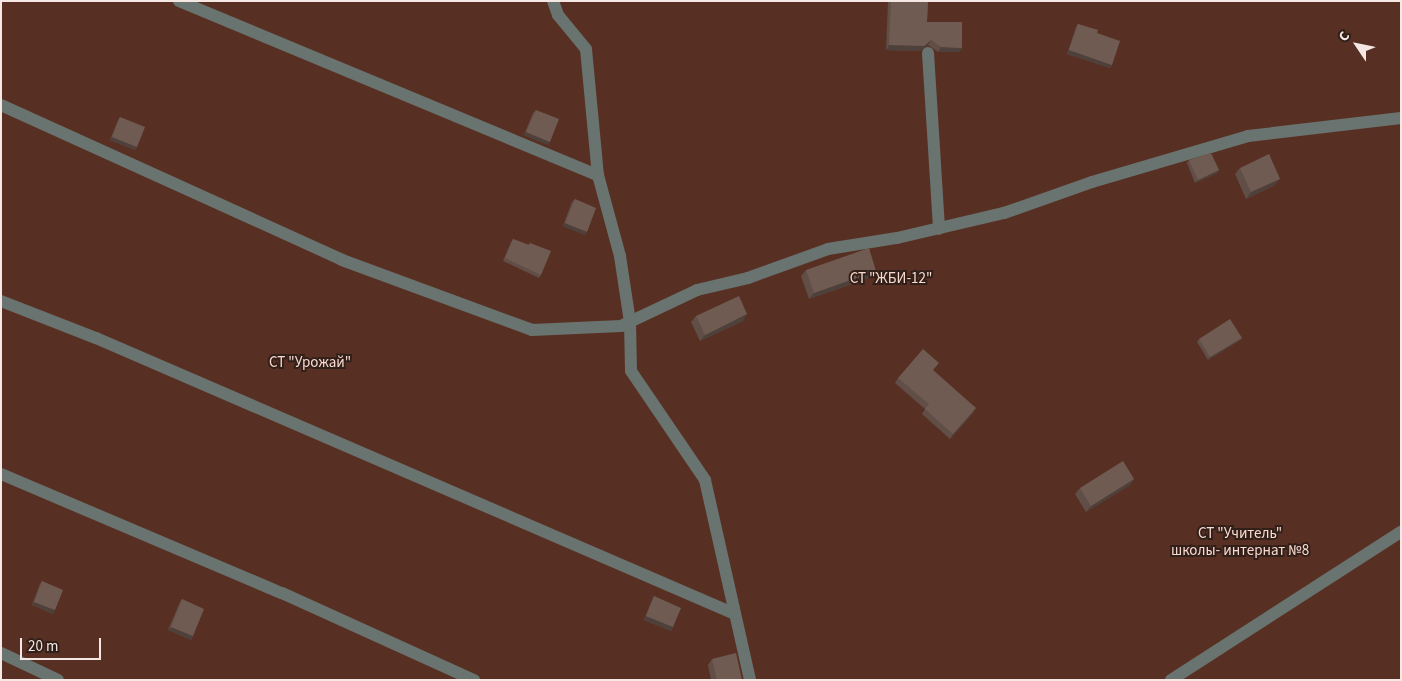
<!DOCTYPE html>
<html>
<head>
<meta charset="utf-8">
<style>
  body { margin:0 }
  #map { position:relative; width:1402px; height:681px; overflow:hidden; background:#3c2923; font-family:"Source Sans 3",sans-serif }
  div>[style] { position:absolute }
  .green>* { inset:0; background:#583023 }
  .minor>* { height:12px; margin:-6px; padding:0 6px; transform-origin:6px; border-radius:6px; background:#69736f }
  .wall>* { inset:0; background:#604e47 }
  .shaded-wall>* { inset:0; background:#4e403a }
  .building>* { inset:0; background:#705b53 }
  span { translate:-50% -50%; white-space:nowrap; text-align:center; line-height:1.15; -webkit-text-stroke:4px #311f19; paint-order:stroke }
  .park-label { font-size:15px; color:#fadacf }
  .frame { position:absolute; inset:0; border:2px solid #f5e8e4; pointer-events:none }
  .north { position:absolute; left:1332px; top:20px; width:50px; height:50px; -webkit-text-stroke:4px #311f19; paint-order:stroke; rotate:304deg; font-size:14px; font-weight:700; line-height:20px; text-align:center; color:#f5e8e4 }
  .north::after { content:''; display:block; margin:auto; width:18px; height:22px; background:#f5e8e4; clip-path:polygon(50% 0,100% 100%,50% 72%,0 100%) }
  .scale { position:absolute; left:20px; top:638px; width:81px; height:22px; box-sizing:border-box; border:2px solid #f5e8e4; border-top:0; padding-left:6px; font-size:15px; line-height:18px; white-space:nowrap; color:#f5e8e4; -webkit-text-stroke:4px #311f19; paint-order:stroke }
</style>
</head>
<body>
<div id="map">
  <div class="green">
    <i style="clip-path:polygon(1px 1px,1401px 1px,1401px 680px,1px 680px)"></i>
  </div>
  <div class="minor">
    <i style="left:179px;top:1px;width:454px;rotate:22.6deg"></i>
    <i style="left:598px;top:175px;width:84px;rotate:74.8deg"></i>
    <i style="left:620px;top:256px;width:67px;rotate:81.4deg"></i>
    <i style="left:630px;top:322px;width:49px;rotate:88.8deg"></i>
    <i style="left:631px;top:371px;width:132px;rotate:55.8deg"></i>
    <i style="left:705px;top:480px;width:205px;rotate:77.3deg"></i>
    <i style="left:553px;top:1px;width:15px;rotate:70deg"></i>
    <i style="left:558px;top:15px;width:44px;rotate:50.5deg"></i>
    <i style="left:586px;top:49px;width:127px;rotate:84.6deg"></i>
    <i style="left:928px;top:53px;width:176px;rotate:86.4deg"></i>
    <i style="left:1px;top:105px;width:375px;rotate:24.4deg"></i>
    <i style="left:342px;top:260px;width:202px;rotate:20.2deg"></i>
    <i style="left:532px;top:330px;width:89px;rotate:-2.6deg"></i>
    <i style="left:621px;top:326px;width:84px;rotate:-25.3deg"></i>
    <i style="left:697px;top:290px;width:52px;rotate:-13.2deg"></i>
    <i style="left:748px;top:278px;width:85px;rotate:-19.9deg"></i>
    <i style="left:828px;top:249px;width:70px;rotate:-9.1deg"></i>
    <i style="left:897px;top:238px;width:110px;rotate:-13.2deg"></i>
    <i style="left:1004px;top:213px;width:93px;rotate:-19.4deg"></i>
    <i style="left:1092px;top:182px;width:163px;rotate:-16.4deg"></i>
    <i style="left:1248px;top:136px;width:154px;rotate:-6.7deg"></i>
    <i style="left:1px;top:301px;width:102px;rotate:21.3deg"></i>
    <i style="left:96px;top:338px;width:696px;rotate:23.36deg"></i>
    <i style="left:1px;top:474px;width:305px;rotate:23deg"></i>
    <i style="left:282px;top:593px;width:211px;rotate:24.4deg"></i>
    <i style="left:1px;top:653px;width:63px;rotate:25.3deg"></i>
    <i style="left:1171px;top:680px;width:274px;rotate:-32.8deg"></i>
  </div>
  <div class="wall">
    <i style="clip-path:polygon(888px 1px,928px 1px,927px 22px,962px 48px,959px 52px,938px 52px,928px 45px,920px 51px,886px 50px)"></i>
    <i style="clip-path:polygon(1078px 24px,1097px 33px,1112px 65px,1110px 68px,1067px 54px,1076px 27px)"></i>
    <i style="clip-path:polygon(536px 110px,550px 142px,548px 145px,524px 135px,533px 113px)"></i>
    <i style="clip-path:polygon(120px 117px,137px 147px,135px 150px,110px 140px,118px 120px)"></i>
    <i style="clip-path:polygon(1189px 160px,1219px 170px,1217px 173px,1195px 183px,1187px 163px)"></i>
    <i style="clip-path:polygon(1240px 168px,1275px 185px,1246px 199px,1235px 174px)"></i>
    <i style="clip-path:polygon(575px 199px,585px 235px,563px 226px,572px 202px)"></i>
    <i style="clip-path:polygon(513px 239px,528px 245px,530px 243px,541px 275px,539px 278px,503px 261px,511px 242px)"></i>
    <i style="clip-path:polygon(806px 270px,876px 271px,872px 277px,809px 299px,801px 276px)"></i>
    <i style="clip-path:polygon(696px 316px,743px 321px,700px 341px,691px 322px)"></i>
    <i style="clip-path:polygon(1242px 338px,1239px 341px,1208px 360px,1197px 342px,1199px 339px)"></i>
    <i style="clip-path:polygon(933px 370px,973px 413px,950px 439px,922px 414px,925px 409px,895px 383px,898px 378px)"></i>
    <i style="clip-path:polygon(1134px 479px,1130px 485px,1086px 512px,1075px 494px,1080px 488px)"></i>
    <i style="clip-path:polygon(42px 581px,53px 614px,32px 605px,40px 584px)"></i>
    <i style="clip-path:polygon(654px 596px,673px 627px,671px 631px,644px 620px,652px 600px)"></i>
    <i style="clip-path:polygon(182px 599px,193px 636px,191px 640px,168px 630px,180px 602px)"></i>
    <i style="clip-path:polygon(712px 659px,742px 680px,711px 680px,708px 665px)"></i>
  </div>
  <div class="shaded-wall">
    <i style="clip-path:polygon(931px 40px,928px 45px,920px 51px,886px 50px,889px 45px)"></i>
    <i style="clip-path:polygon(941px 47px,962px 48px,959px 52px,938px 52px)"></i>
    <i style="clip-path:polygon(1069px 50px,1112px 65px,1110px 68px,1067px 54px)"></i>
    <i style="clip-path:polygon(526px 132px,550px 142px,548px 145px,524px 135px)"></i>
    <i style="clip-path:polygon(112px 137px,137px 147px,135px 150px,110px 140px)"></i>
    <i style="clip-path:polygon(1219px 170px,1217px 173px,1195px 183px,1198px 180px)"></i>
    <i style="clip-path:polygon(1280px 179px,1275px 185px,1246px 199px,1251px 192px)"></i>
    <i style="clip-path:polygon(565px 223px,587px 232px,585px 235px,563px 226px)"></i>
    <i style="clip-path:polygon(876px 271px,872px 277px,809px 299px,814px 293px)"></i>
    <i style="clip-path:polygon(747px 314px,743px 321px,700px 341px,705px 335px)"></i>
    <i style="clip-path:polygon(1242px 338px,1239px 341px,1208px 360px,1210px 357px)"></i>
    <i style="clip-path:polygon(976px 408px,973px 413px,950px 439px,953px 434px)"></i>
    <i style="clip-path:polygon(1134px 479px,1130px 485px,1086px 512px,1091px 506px)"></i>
    <i style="clip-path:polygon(34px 602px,55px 610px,53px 614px,32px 605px)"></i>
    <i style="clip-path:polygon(646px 616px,673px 627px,671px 631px,644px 620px)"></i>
    <i style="clip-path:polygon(171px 627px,193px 636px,191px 640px,168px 630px)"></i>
  </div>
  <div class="building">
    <i style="clip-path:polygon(891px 1px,928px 1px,927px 22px,962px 22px,962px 48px,941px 47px,931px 40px,924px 46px,889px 45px)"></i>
    <i style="clip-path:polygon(1078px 24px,1098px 30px,1097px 33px,1120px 41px,1112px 65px,1069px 50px)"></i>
    <i style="clip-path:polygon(536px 110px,559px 119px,550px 142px,526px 132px)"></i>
    <i style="clip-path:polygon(120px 117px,145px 127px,137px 147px,112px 137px)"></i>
    <i style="clip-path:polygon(1211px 153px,1219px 170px,1198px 180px,1189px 160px)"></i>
    <i style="clip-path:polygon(1269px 154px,1280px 179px,1251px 192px,1240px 168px)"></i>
    <i style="clip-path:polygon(575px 199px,596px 208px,587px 232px,565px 223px)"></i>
    <i style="clip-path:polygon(513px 239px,529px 245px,530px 243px,551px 251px,541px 275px,505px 258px)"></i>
    <i style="clip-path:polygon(869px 248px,876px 271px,814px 293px,806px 270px)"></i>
    <i style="clip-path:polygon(739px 296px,747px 314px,705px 335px,696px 316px)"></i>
    <i style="clip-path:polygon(1230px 319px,1242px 338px,1210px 357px,1199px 339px)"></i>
    <i style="clip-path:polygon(923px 349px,939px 363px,933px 370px,976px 408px,953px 434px,925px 409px,929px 404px,898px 378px)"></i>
    <i style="clip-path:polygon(1123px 461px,1134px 479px,1091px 506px,1080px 488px)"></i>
    <i style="clip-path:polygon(42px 581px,63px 590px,55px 610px,34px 602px)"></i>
    <i style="clip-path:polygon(654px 596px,681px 608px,673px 627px,646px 616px)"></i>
    <i style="clip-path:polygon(182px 599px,204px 609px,193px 636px,171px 627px)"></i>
    <i style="clip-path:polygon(736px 653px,742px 680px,717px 680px,712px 659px)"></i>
  </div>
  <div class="park-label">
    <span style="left:891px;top:279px">СТ "ЖБИ-12"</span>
    <span style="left:310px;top:363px">СТ "Урожай"</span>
    <span style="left:1240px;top:542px">СТ "Учитель"<br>школы- интернат №8</span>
  </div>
  <div class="frame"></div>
  <div class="north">С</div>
  <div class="scale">20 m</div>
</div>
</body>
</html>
